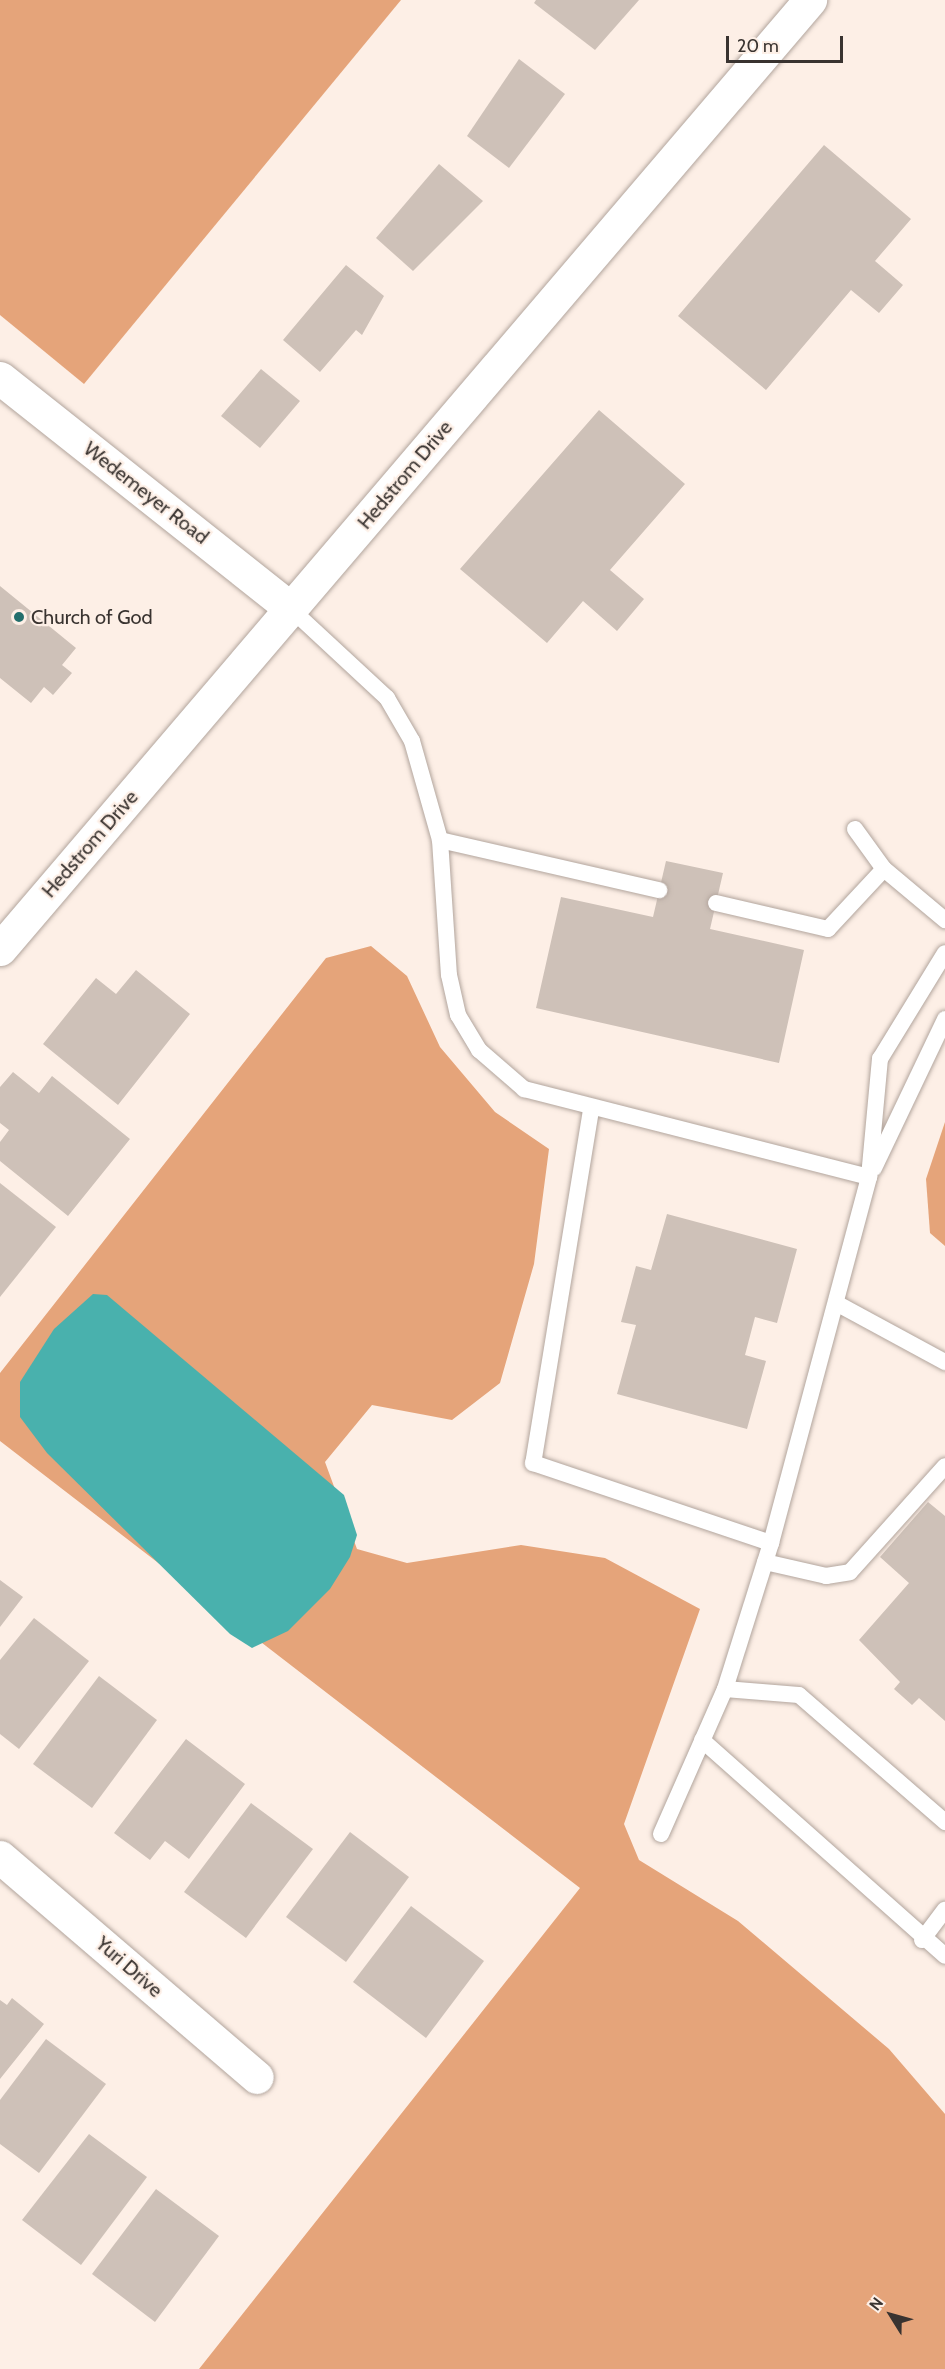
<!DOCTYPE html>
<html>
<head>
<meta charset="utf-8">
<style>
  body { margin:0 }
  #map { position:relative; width:945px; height:2369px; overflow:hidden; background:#fdefe6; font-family:Cabin,sans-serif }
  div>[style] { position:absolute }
  .forest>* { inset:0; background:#e5a47a }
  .water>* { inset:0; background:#49b1ad }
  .building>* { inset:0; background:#cec1b8 }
  .roads { filter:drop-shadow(0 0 2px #b2a59d) drop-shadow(0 0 2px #b2a59d) }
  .lane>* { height:16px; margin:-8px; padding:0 8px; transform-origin:8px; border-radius:8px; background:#fff }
  .street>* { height:33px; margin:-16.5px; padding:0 16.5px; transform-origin:16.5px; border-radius:16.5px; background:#fff }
  .secondary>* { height:33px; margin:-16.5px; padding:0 16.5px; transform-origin:16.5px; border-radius:16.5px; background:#fff }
  .dots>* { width:16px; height:16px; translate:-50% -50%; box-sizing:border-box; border:3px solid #fdefe6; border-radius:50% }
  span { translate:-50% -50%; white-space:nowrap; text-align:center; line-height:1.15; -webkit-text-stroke:4.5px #fdefe6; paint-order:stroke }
  .street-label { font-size:20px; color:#393330 }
  .poi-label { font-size:20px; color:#393330 }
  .left { translate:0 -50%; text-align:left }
  .north { position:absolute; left:861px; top:2285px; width:60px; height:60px; -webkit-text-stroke:4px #fdefe6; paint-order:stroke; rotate:307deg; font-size:16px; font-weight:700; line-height:24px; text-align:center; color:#393330 }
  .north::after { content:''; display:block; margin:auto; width:21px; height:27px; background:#393330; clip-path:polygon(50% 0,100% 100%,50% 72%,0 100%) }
  .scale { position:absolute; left:726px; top:36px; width:117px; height:27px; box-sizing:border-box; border:3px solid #393330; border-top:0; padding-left:8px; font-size:18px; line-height:21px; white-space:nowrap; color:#393330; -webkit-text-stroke:4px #fdefe6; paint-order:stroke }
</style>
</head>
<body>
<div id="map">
  <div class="forest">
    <i style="clip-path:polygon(0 0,401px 0,84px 384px,0 315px)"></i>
    <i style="clip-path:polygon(371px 946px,407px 976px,440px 1047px,495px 1112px,549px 1149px,534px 1264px,500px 1383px,452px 1420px,372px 1405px,325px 1462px,357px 1549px,407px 1563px,521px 1545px,605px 1558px,700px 1609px,624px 1824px,639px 1860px,738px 1921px,889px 2049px,945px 2114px,945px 2369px,199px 2369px,580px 1888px,0 1441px,0 1373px,326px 958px)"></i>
    <i style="clip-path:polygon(945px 1122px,945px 1246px,930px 1233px,926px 1179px)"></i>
  </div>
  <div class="water">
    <i style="clip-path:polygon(93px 1294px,107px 1295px,344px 1495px,357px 1535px,350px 1557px,330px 1589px,288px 1631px,252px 1648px,230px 1634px,47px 1453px,20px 1417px,20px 1382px,54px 1329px)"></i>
  </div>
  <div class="building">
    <i style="clip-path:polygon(536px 0,639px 0,595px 50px,534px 3px)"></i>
    <i style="clip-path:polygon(519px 59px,565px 94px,509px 168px,467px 136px)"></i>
    <i style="clip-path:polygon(824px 145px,911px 219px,875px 261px,903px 285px,879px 313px,851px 290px,766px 390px,678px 316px)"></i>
    <i style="clip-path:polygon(439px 164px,483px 201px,413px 271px,376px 238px)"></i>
    <i style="clip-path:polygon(346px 265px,384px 296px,362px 335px,356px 330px,320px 372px,283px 340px)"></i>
    <i style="clip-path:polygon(261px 369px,300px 401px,260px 448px,221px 416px)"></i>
    <i style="clip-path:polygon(599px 410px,685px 484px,610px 570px,644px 599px,617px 631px,583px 601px,547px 643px,460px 569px)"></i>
    <i style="clip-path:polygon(0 586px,76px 648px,62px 665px,72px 673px,53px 695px,44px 687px,31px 703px,0 678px)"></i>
    <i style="clip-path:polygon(666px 861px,723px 873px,710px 929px,804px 950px,779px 1063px,536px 1008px,561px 897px,653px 917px)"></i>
    <i style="clip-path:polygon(136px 970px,190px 1014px,118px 1105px,43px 1044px,96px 978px,116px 994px)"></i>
    <i style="clip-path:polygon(13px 1072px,39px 1093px,52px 1076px,130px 1139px,68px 1216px,0 1161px,0 1142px,9px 1130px,0 1123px,0 1087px)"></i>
    <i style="clip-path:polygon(0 1183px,56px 1227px,0 1297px)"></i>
    <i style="clip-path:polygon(667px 1214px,797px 1249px,777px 1323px,755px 1317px,745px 1355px,766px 1361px,747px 1429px,617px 1394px,636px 1325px,621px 1322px,636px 1266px,651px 1270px)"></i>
    <i style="clip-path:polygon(928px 1502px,945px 1516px,945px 1721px,919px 1698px,912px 1705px,894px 1689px,900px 1682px,859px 1640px,909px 1583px,880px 1557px)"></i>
    <i style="clip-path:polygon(0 1580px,23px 1597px,0 1627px)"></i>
    <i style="clip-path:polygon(34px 1618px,89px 1661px,19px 1749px,0 1734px,0 1660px)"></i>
    <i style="clip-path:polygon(99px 1676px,157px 1720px,92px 1808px,33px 1764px)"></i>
    <i style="clip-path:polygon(186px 1739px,245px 1784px,189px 1859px,165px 1841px,150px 1860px,114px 1833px)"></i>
    <i style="clip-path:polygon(251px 1803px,313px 1849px,246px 1938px,184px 1892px)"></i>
    <i style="clip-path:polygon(350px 1832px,409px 1877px,346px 1962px,286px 1917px)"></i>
    <i style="clip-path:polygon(411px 1906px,484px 1961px,426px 2038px,353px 1982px)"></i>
    <i style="clip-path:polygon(12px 1998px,44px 2024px,0 2079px,0 2000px,7px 2005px)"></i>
    <i style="clip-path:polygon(46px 2039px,106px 2084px,39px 2173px,0 2144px,0 2100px)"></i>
    <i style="clip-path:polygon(89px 2134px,147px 2177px,81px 2265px,22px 2220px)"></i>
    <i style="clip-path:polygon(156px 2189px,219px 2236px,155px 2322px,92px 2274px)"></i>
  </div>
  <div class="roads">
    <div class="lane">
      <i style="left:291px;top:609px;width:131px;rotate:42.8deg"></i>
      <i style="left:387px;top:698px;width:50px;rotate:59.8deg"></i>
      <i style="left:412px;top:741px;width:103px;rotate:74.2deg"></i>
      <i style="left:440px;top:840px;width:135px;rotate:86.2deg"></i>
      <i style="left:449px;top:975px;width:41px;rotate:77.3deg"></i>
      <i style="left:458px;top:1015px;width:41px;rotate:59deg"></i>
      <i style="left:479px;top:1050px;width:60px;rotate:40.9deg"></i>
      <i style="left:524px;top:1089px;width:356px;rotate:14.3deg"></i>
      <i style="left:855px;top:829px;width:49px;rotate:54.1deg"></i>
      <i style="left:884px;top:869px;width:80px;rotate:39.9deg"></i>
      <i style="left:440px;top:840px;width:225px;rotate:12.9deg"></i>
      <i style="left:716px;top:903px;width:115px;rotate:13.1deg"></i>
      <i style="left:828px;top:929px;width:82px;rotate:-47deg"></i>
      <i style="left:591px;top:1110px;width:358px;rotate:99.3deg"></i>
      <i style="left:533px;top:1463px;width:251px;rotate:18.6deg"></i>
      <i style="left:874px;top:1168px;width:165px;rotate:-64.5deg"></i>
      <i style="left:838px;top:1304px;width:122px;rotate:28.5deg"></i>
      <i style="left:765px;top:1562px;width:63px;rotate:12.9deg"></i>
      <i style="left:826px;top:1576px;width:24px;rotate:-9deg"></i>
      <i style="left:850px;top:1572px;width:142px;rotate:-48.1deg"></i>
      <i style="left:725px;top:1689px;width:74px;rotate:4.6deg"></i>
      <i style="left:799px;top:1695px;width:194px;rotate:41deg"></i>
      <i style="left:702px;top:1740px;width:325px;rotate:41.6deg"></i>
      <i style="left:661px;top:1834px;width:158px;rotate:-66.2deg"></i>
      <i style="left:725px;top:1689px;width:153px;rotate:-72.5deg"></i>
      <i style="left:771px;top:1543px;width:379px;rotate:-75deg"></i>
      <i style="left:869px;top:1177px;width:119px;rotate:-84.7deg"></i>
      <i style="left:880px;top:1059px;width:124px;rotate:-58.5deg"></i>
      <i style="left:922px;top:1940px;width:38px;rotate:-53deg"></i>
    </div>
    <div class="street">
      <i style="left:0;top:378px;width:372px;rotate:38.4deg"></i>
      <i style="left:0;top:1857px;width:338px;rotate:40.6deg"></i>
    </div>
    <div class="secondary">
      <i style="left:0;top:949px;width:1248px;rotate:-49.52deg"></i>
    </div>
  </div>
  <div class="dots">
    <i style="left:19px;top:617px;background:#236e6c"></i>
  </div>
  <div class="street-label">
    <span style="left:405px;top:475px;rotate:-50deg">Hedstrom Drive</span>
    <span style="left:146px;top:493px;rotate:38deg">Wedemeyer Road</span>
    <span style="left:90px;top:844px;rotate:-49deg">Hedstrom Drive</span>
    <span style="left:129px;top:1967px;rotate:41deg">Yuri Drive</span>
  </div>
  <div class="poi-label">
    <span class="left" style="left:31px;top:617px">Church of God</span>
  </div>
  <div class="north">N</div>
  <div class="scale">20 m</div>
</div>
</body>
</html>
